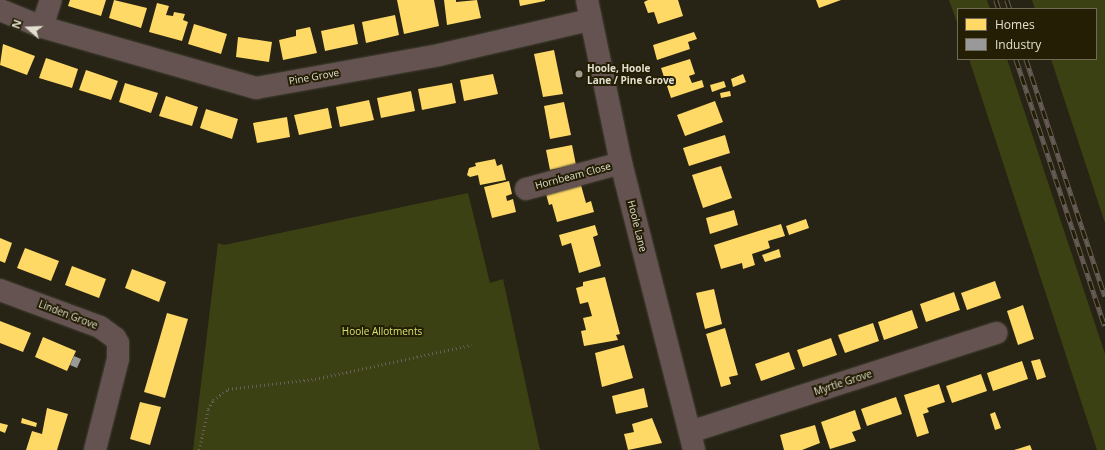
<!DOCTYPE html>
<html>
<head>
<meta charset="utf-8">
<style>
  body { margin:0 }
  #map { position:relative; width:1105px; height:450px; overflow:hidden; background:#272315; font-family:"Open Sans",sans-serif }
  div>[style] { position:absolute }
  .green>* { inset:0; background:#3c4113 }
  .homes>* { inset:0; background:#ffd966 }
  .industry>* { inset:0; background:#999 }
  .path>* { height:2.5px; margin-top:-1.25px; transform-origin:0; background:repeating-linear-gradient(90deg,#6b5f5c 0 1px,transparent 0 4px) }
  .roads { filter:drop-shadow(0 0 1px #434034) drop-shadow(0 0 1px #434034) }
  .minor>* { height:22px; margin:-11px; padding:0 11px; transform-origin:11px; border-radius:11px; background:#645350 }
  .rail>* { height:4.5px; margin-top:-2.25px; transform-origin:0; background:repeating-linear-gradient(90deg,#241e05 0 9px,#665c56 0 18px); box-sizing:border-box; border-block:1px solid #665c56 }
  .dots>* { width:11px; height:11px; translate:-50% -50%; box-sizing:border-box; border:2px solid #241e05; border-radius:50% }
  span { translate:-50% -50%; white-space:nowrap; text-align:center; line-height:1.15; -webkit-text-stroke:4px #241e05; paint-order:stroke }
  .poi-label { font-size:10px; color:#e2dfcf; font-weight:700 }
  .left { translate:0 -50%; text-align:left }
  .street-label { font-size:10px; color:#e2dfcf }
  .park-label { font-size:10px; color:#d3e56e }
  .legend { position:absolute; left:957px; top:8px; width:140px; height:52px; box-sizing:border-box; background:#241e05; border:1px solid #706b56; margin:0; padding:5px 7px; list-style:none; font-size:12px; color:#e2dfcf }
  .legend li { display:flex; align-items:center; gap:8px; height:20px }
  .legend b { width:20px; border:1px solid #706b56 }
  .north { position:absolute; left:8px; top:8px; width:40px; height:40px; -webkit-text-stroke:3px #241e05; paint-order:stroke; rotate:289deg; font-size:11px; font-weight:700; line-height:16px; text-align:center; color:#e2dfcf }
  .north::after { content:''; display:block; margin:auto; width:14px; height:18px; background:#e2dfcf; clip-path:polygon(50% 0,100% 100%,50% 72%,0 100%) }
</style>
</head>
<body>
<div id="map">
  <div class="green">
    <i style="clip-path:polygon(949px 0,987px 0,990px 9px,958px 9px,958px 25px)"></i>
    <i style="clip-path:polygon(1032px 0,1105px 0,1105px 223px,1051px 59px,1096px 59px,1096px 9px,1035px 9px)"></i>
    <i style="clip-path:polygon(969px 59px,1007px 59px,1105px 354px,1105px 450px,1097px 450px)"></i>
    <i style="clip-path:polygon(468px 193px,490px 283px,503px 279px,540px 450px,193px 450px,218px 243px,224px 245px)"></i>
  </div>
  <div class="homes">
    <i style="clip-path:polygon(70px 0,106px 0,101px 16px,68px 6px)"></i>
    <i style="clip-path:polygon(114px 0,147px 8px,141px 28px,109px 18px)"></i>
    <i style="clip-path:polygon(397px 0,434px 0,439px 26px,404px 34px)"></i>
    <i style="clip-path:polygon(444px 0,456px 0,456px 2px,477px 0,481px 18px,447px 25px)"></i>
    <i style="clip-path:polygon(519px 0,545px 0,545px 1px,520px 6px)"></i>
    <i style="clip-path:polygon(648px 0,678px 0,683px 16px,658px 24px,654px 12px,648px 13px,644px 2px)"></i>
    <i style="clip-path:polygon(816px 0,841px 0,819px 8px)"></i>
    <i style="clip-path:polygon(157px 3px,169px 6px,166px 15px,173px 16px,174px 12px,185px 14px,183px 20px,188px 22px,182px 41px,149px 32px)"></i>
    <i style="clip-path:polygon(395px 15px,399px 35px,366px 43px,362px 22px)"></i>
    <i style="clip-path:polygon(194px 24px,227px 34px,221px 54px,188px 44px)"></i>
    <i style="clip-path:polygon(354px 24px,358px 44px,325px 51px,321px 31px)"></i>
    <i style="clip-path:polygon(310px 27px,317px 53px,283px 60px,279px 40px,296px 36px,296px 30px)"></i>
    <i style="clip-path:polygon(694px 32px,697px 39px,688px 42px,690px 49px,657px 60px,653px 45px)"></i>
    <i style="clip-path:polygon(238px 37px,272px 42px,269px 62px,236px 57px)"></i>
    <i style="clip-path:polygon(3px 44px,35px 56px,27px 75px,0 65px)"></i>
    <i style="clip-path:polygon(554px 50px,563px 94px,543px 97px,534px 54px)"></i>
    <i style="clip-path:polygon(46px 58px,78px 69px,72px 88px,39px 78px)"></i>
    <i style="clip-path:polygon(690px 59px,695px 74px,689px 76px,692px 83px,702px 80px,704px 87px,671px 98px,661px 68px)"></i>
    <i style="clip-path:polygon(86px 70px,118px 81px,111px 100px,79px 90px)"></i>
    <i style="clip-path:polygon(493px 74px,498px 94px,464px 101px,460px 80px)"></i>
    <i style="clip-path:polygon(743px 74px,746px 82px,733px 87px,731px 79px)"></i>
    <i style="clip-path:polygon(724px 81px,726px 87px,712px 92px,710px 85px)"></i>
    <i style="clip-path:polygon(125px 83px,158px 93px,151px 113px,119px 102px)"></i>
    <i style="clip-path:polygon(452px 83px,456px 103px,422px 110px,418px 89px)"></i>
    <i style="clip-path:polygon(411px 91px,415px 111px,381px 118px,377px 98px)"></i>
    <i style="clip-path:polygon(730px 91px,731px 96px,721px 98px,720px 93px)"></i>
    <i style="clip-path:polygon(166px 96px,198px 107px,192px 126px,159px 116px)"></i>
    <i style="clip-path:polygon(369px 100px,374px 120px,340px 127px,336px 107px)"></i>
    <i style="clip-path:polygon(715px 101px,723px 122px,685px 136px,677px 115px)"></i>
    <i style="clip-path:polygon(564px 102px,571px 135px,550px 139px,544px 106px)"></i>
    <i style="clip-path:polygon(328px 108px,332px 128px,299px 135px,294px 115px)"></i>
    <i style="clip-path:polygon(206px 109px,238px 119px,232px 139px,200px 128px)"></i>
    <i style="clip-path:polygon(287px 117px,290px 137px,257px 143px,253px 123px)"></i>
    <i style="clip-path:polygon(725px 135px,730px 153px,689px 166px,683px 148px)"></i>
    <i style="clip-path:polygon(572px 145px,576px 165px,550px 170px,546px 150px)"></i>
    <i style="clip-path:polygon(495px 159px,497px 166px,502px 164px,506px 180px,480px 185px,478px 175px,470px 177px,467px 175px,469px 168px,476px 166px,475px 163px)"></i>
    <i style="clip-path:polygon(721px 166px,732px 198px,703px 208px,692px 175px)"></i>
    <i style="clip-path:polygon(579px 178px,586px 203px,591px 201px,594px 212px,557px 222px,552px 204px,549px 205px,546px 194px)"></i>
    <i style="clip-path:polygon(509px 181px,512px 194px,506px 196px,507px 201px,513px 199px,516px 212px,492px 218px,484px 187px)"></i>
    <i style="clip-path:polygon(734px 210px,738px 225px,710px 234px,706px 218px)"></i>
    <i style="clip-path:polygon(806px 219px,809px 228px,789px 235px,786px 226px)"></i>
    <i style="clip-path:polygon(781px 224px,785px 236px,768px 241px,770px 248px,752px 254px,755px 265px,743px 269px,742px 263px,721px 269px,714px 245px)"></i>
    <i style="clip-path:polygon(595px 225px,598px 235px,593px 237px,601px 266px,579px 273px,571px 243px,562px 246px,559px 235px)"></i>
    <i style="clip-path:polygon(0 238px,12px 243px,5px 263px,0 261px)"></i>
    <i style="clip-path:polygon(25px 248px,59px 261px,51px 281px,17px 268px)"></i>
    <i style="clip-path:polygon(779px 249px,781px 257px,765px 262px,762px 255px)"></i>
    <i style="clip-path:polygon(72px 266px,106px 279px,99px 298px,65px 285px)"></i>
    <i style="clip-path:polygon(132px 269px,166px 282px,159px 302px,125px 288px)"></i>
    <i style="clip-path:polygon(605px 277px,620px 334px,616px 335px,618px 340px,584px 346px,581px 331px,586px 330px,583px 318px,592px 316px,588px 302px,580px 304px,576px 288px,583px 286px,583px 282px)"></i>
    <i style="clip-path:polygon(995px 281px,1001px 298px,967px 310px,961px 293px)"></i>
    <i style="clip-path:polygon(714px 289px,722px 324px,705px 329px,696px 293px)"></i>
    <i style="clip-path:polygon(954px 292px,960px 310px,926px 322px,920px 304px)"></i>
    <i style="clip-path:polygon(1023px 305px,1034px 339px,1018px 345px,1007px 311px)"></i>
    <i style="clip-path:polygon(912px 310px,918px 328px,884px 340px,878px 322px)"></i>
    <i style="clip-path:polygon(167px 313px,188px 319px,165px 398px,144px 392px)"></i>
    <i style="clip-path:polygon(0 321px,31px 333px,23px 352px,0 343px)"></i>
    <i style="clip-path:polygon(873px 323px,879px 341px,845px 353px,838px 335px)"></i>
    <i style="clip-path:polygon(725px 328px,738px 375px,729px 377px,731px 384px,721px 387px,706px 334px)"></i>
    <i style="clip-path:polygon(43px 337px,76px 351px,67px 371px,35px 357px)"></i>
    <i style="clip-path:polygon(831px 338px,837px 355px,803px 367px,797px 350px)"></i>
    <i style="clip-path:polygon(624px 345px,633px 378px,602px 387px,595px 353px)"></i>
    <i style="clip-path:polygon(789px 352px,795px 369px,761px 381px,755px 364px)"></i>
    <i style="clip-path:polygon(1040px 359px,1046px 377px,1037px 380px,1031px 361px)"></i>
    <i style="clip-path:polygon(1022px 361px,1028px 379px,993px 391px,987px 373px)"></i>
    <i style="clip-path:polygon(981px 374px,987px 391px,952px 403px,946px 386px)"></i>
    <i style="clip-path:polygon(939px 384px,945px 402px,927px 408px,929px 412px,923px 414px,929px 433px,917px 437px,904px 395px)"></i>
    <i style="clip-path:polygon(644px 388px,648px 407px,616px 414px,612px 396px)"></i>
    <i style="clip-path:polygon(896px 397px,902px 414px,867px 426px,861px 409px)"></i>
    <i style="clip-path:polygon(140px 402px,161px 407px,150px 445px,130px 439px)"></i>
    <i style="clip-path:polygon(47px 408px,68px 414px,57px 450px,26px 450px,32px 431px,42px 434px)"></i>
    <i style="clip-path:polygon(855px 410px,861px 429px,852px 432px,856px 441px,830px 449px,821px 422px)"></i>
    <i style="clip-path:polygon(995px 412px,1001px 428px,995px 430px,990px 414px)"></i>
    <i style="clip-path:polygon(22px 418px,37px 423px,36px 427px,21px 423px)"></i>
    <i style="clip-path:polygon(652px 418px,662px 443px,628px 450px,624px 434px,634px 432px,632px 424px)"></i>
    <i style="clip-path:polygon(0 423px,8px 425px,5px 433px,0 431px)"></i>
    <i style="clip-path:polygon(815px 425px,820px 443px,802px 450px,784px 450px,780px 435px)"></i>
    <i style="clip-path:polygon(1030px 445px,1032px 450px,1014px 450px)"></i>
  </div>
  <div class="industry">
    <i style="clip-path:polygon(74px 356px,81px 359px,77px 368px,70px 365px)"></i>
  </div>
  <div class="path">
    <i style="left:199px;top:450px;width:42px;rotate:-77.6deg"></i>
    <i style="left:208px;top:409px;width:10px;rotate:-61deg"></i>
    <i style="left:213px;top:400px;width:19px;rotate:-36deg"></i>
    <i style="left:228px;top:389px;width:88px;rotate:-6.6deg"></i>
    <i style="left:315px;top:379px;width:160px;rotate:-12.3deg"></i>
  </div>
  <div class="roads">
    <div class="minor">
      <i style="left:587px;top:0;width:167px;rotate:78.2deg"></i>
      <i style="left:621px;top:163px;width:296px;rotate:75.7deg"></i>
      <i style="left:0;top:10px;width:45px;rotate:22deg"></i>
      <i style="left:42px;top:27px;width:223px;rotate:15.9deg"></i>
      <i style="left:256px;top:88px;width:186px;rotate:-10.2deg"></i>
      <i style="left:439px;top:55px;width:155px;rotate:-13.1deg"></i>
      <i style="left:42px;top:27px;width:28px;rotate:-72deg"></i>
      <i style="left:526px;top:189px;width:98px;rotate:-15.3deg"></i>
      <i style="left:0;top:290px;width:107px;rotate:20.3deg"></i>
      <i style="left:100px;top:327px;width:19px;rotate:36deg"></i>
      <i style="left:115px;top:338px;width:6px;rotate:59deg"></i>
      <i style="left:118px;top:343px;width:16px;rotate:90deg"></i>
      <i style="left:118px;top:359px;width:94px;rotate:104.2deg"></i>
      <i style="left:690px;top:432px;width:322px;rotate:-17.9deg"></i>
    </div>
  </div>
  <div class="rail">
    <i style="left:996px;top:0;width:9px;rotate:72deg"></i>
    <i style="left:1007px;top:0;width:9px;rotate:72deg"></i>
    <i style="left:1016px;top:59px;width:281px;rotate:71.6deg"></i>
    <i style="left:1026px;top:59px;width:250px;rotate:71.6deg"></i>
  </div>
  <div class="dots">
    <i style="left:579px;top:74px;background:#a19d8e"></i>
  </div>
  <div class="poi-label">
    <span class="left" style="left:587px;top:74px">Hoole, Hoole<br>Lane / Pine Grove</span>
  </div>
  <div class="street-label">
    <span style="left:314px;top:77px;rotate:-10deg">Pine Grove</span>
    <span style="left:573px;top:176px;rotate:-15deg">Hornbeam Close</span>
    <span style="left:637px;top:226px;rotate:76deg">Hoole Lane</span>
    <span style="left:68px;top:315px;rotate:21deg">Linden Grove</span>
    <span style="left:843px;top:383px;rotate:-18deg">Myrtle Grove</span>
  </div>
  <div class="park-label">
    <span style="left:382px;top:332px">Hoole Allotments</span>
  </div>
  <ul class="legend">
  <li><b style="height:11px;background:#ffd966"></b>Homes</li>
  <li><b style="height:11px;background:#999"></b>Industry</li>
  </ul>
  <div class="north">N</div>
</div>
</body>
</html>
